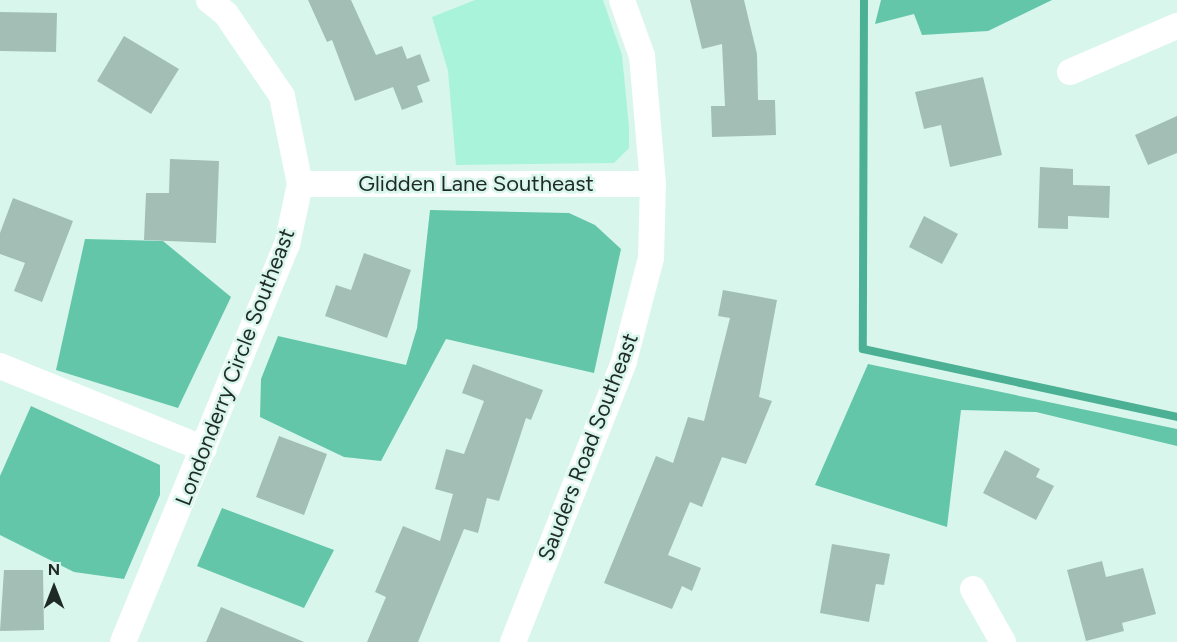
<!DOCTYPE html>
<html>
<head>
<meta charset="utf-8">
<style>
  body { margin:0 }
  #map { position:relative; width:1177px; height:642px; overflow:hidden; background:#d9f6ec; font-family:Figtree,sans-serif }
  div>[style] { position:absolute }
  .green>* { inset:0; background:#aaf3db }
  .forest>* { inset:0; background:#63c6a9 }
  .stream>* { height:8px; margin:-4px; padding:0 4px; transform-origin:4px; border-radius:4px; background:#4cb094 }
  .building>* { inset:0; background:#a3bfb5 }
  .minor>* { height:26px; margin:-13px; padding:0 13px; transform-origin:13px; border-radius:13px; background:#fff }
  span { translate:-50% -50%; white-space:nowrap; text-align:center; line-height:1.15; -webkit-text-stroke:5px #d9f6ec; paint-order:stroke }
  .street-label { font-size:22px; color:#1f2a26 }
  .north { position:absolute; left:24px; top:558px; width:60px; height:60px; -webkit-text-stroke:4px #d9f6ec; paint-order:stroke; rotate:0deg; font-size:16px; font-weight:700; line-height:24px; text-align:center; color:#1f2a26 }
  .north::after { content:''; display:block; margin:auto; width:21px; height:27px; background:#1f2a26; clip-path:polygon(50% 0,100% 100%,50% 72%,0 100%) }
</style>
</head>
<body>
<div id="map">
  <div class="green">
    <i style="clip-path:polygon(475px 0,603px 0,622px 55px,629px 127px,629px 148px,614px 163px,456px 165px,448px 71px,432px 17px)"></i>
  </div>
  <div class="forest">
    <i style="clip-path:polygon(881px 0,1052px 0,988px 31px,922px 35px,914px 14px,875px 24px)"></i>
    <i style="clip-path:polygon(430px 210px,569px 213px,595px 225px,621px 249px,594px 373px,446px 339px,381px 461px,344px 457px,260px 417px,261px 379px,278px 336px,406px 365px,417px 328px)"></i>
    <i style="clip-path:polygon(85px 239px,163px 241px,231px 297px,178px 408px,56px 370px)"></i>
    <i style="clip-path:polygon(868px 364px,1177px 429px,1177px 446px,1036px 412px,961px 410px,947px 527px,815px 485px)"></i>
    <i style="clip-path:polygon(31px 406px,160px 465px,160px 495px,124px 579px,74px 572px,0 535px,0 476px)"></i>
    <i style="clip-path:polygon(222px 508px,334px 550px,304px 608px,197px 566px)"></i>
  </div>
  <div class="stream">
    <i style="left:864px;top:0;width:349px;rotate:90.2deg"></i>
    <i style="left:863px;top:349px;width:321px;rotate:12.2deg"></i>
  </div>
  <div class="building">
    <i style="clip-path:polygon(308px 0,351px 0,376px 55px,402px 46px,407px 59px,420px 54px,430px 81px,417px 86px,423px 102px,402px 110px,393px 87px,355px 101px,332px 40px,327px 42px)"></i>
    <i style="clip-path:polygon(690px 0,744px 0,757px 54px,758px 100px,775px 100px,776px 135px,712px 137px,711px 106px,725px 106px,722px 44px,702px 49px)"></i>
    <i style="clip-path:polygon(0 12px,57px 13px,56px 52px,0 51px)"></i>
    <i style="clip-path:polygon(124px 36px,179px 69px,151px 114px,97px 81px)"></i>
    <i style="clip-path:polygon(983px 77px,1002px 155px,950px 167px,941px 125px,924px 129px,915px 92px)"></i>
    <i style="clip-path:polygon(1177px 116px,1177px 153px,1148px 165px,1135px 135px)"></i>
    <i style="clip-path:polygon(170px 159px,219px 161px,216px 243px,144px 240px,146px 193px,169px 193px)"></i>
    <i style="clip-path:polygon(1040px 167px,1073px 169px,1073px 185px,1110px 186px,1109px 218px,1068px 216px,1068px 229px,1038px 228px)"></i>
    <i style="clip-path:polygon(13px 198px,73px 221px,42px 302px,14px 291px,25px 263px,0 254px,0 233px)"></i>
    <i style="clip-path:polygon(924px 216px,958px 234px,942px 264px,909px 247px)"></i>
    <i style="clip-path:polygon(364px 253px,411px 270px,387px 338px,325px 316px,336px 285px,351px 290px)"></i>
    <i style="clip-path:polygon(723px 290px,777px 300px,759px 397px,772px 401px,746px 464px,722px 457px,702px 507px,690px 502px,668px 555px,701px 568px,692px 591px,682px 586px,672px 609px,604px 583px,656px 456px,673px 463px,688px 417px,704px 421px,730px 318px,718px 316px)"></i>
    <i style="clip-path:polygon(473px 364px,543px 390px,531px 420px,526px 418px,499px 501px,487px 498px,478px 533px,464px 529px,418px 642px,367px 642px,386px 597px,375px 592px,403px 526px,440px 541px,453px 494px,435px 489px,446px 449px,464px 454px,484px 401px,462px 393px)"></i>
    <i style="clip-path:polygon(279px 436px,327px 454px,304px 515px,256px 497px)"></i>
    <i style="clip-path:polygon(1005px 450px,1040px 469px,1036px 477px,1054px 486px,1036px 520px,983px 493px)"></i>
    <i style="clip-path:polygon(832px 544px,890px 554px,884px 585px,876px 584px,869px 622px,820px 613px)"></i>
    <i style="clip-path:polygon(1102px 561px,1106px 577px,1143px 568px,1156px 614px,1122px 623px,1124px 631px,1086px 641px,1067px 570px)"></i>
    <i style="clip-path:polygon(4px 570px,43px 570px,44px 630px,0 631px)"></i>
    <i style="clip-path:polygon(221px 607px,304px 642px,206px 642px)"></i>
  </div>
  <div class="minor">
    <i style="left:1070px;top:72px;width:116px;rotate:-23.3deg"></i>
    <i style="left:300px;top:184px;width:353px"></i>
    <i style="left:0;top:366px;width:220px;rotate:22.1deg"></i>
    <i style="left:973px;top:589px;width:61px;rotate:60.5deg"></i>
    <i style="left:123px;top:642px;width:430px;rotate:-67.6deg"></i>
    <i style="left:287px;top:245px;width:62px;rotate:-78deg"></i>
    <i style="left:300px;top:184px;width:90px;rotate:-101.6deg"></i>
    <i style="left:282px;top:96px;width:99px;rotate:-124.3deg"></i>
    <i style="left:226px;top:14px;width:22px;rotate:-141deg"></i>
    <i style="left:513px;top:642px;width:302px;rotate:-68.4deg"></i>
    <i style="left:624px;top:361px;width:106px;rotate:-75.3deg"></i>
    <i style="left:651px;top:258px;width:74px;rotate:-88.5deg"></i>
    <i style="left:653px;top:184px;width:128px;rotate:-94.9deg"></i>
    <i style="left:642px;top:56px;width:59px;rotate:-109.7deg"></i>
  </div>
  <div class="street-label">
    <span style="left:476px;top:184px">Glidden Lane Southeast</span>
    <span style="left:235px;top:367px;rotate:-69deg">Londonderry Circle Southeast</span>
    <span style="left:588px;top:447px;rotate:-69deg">Sauders Road Southeast</span>
  </div>
  <div class="north">N</div>
</div>
</body>
</html>
